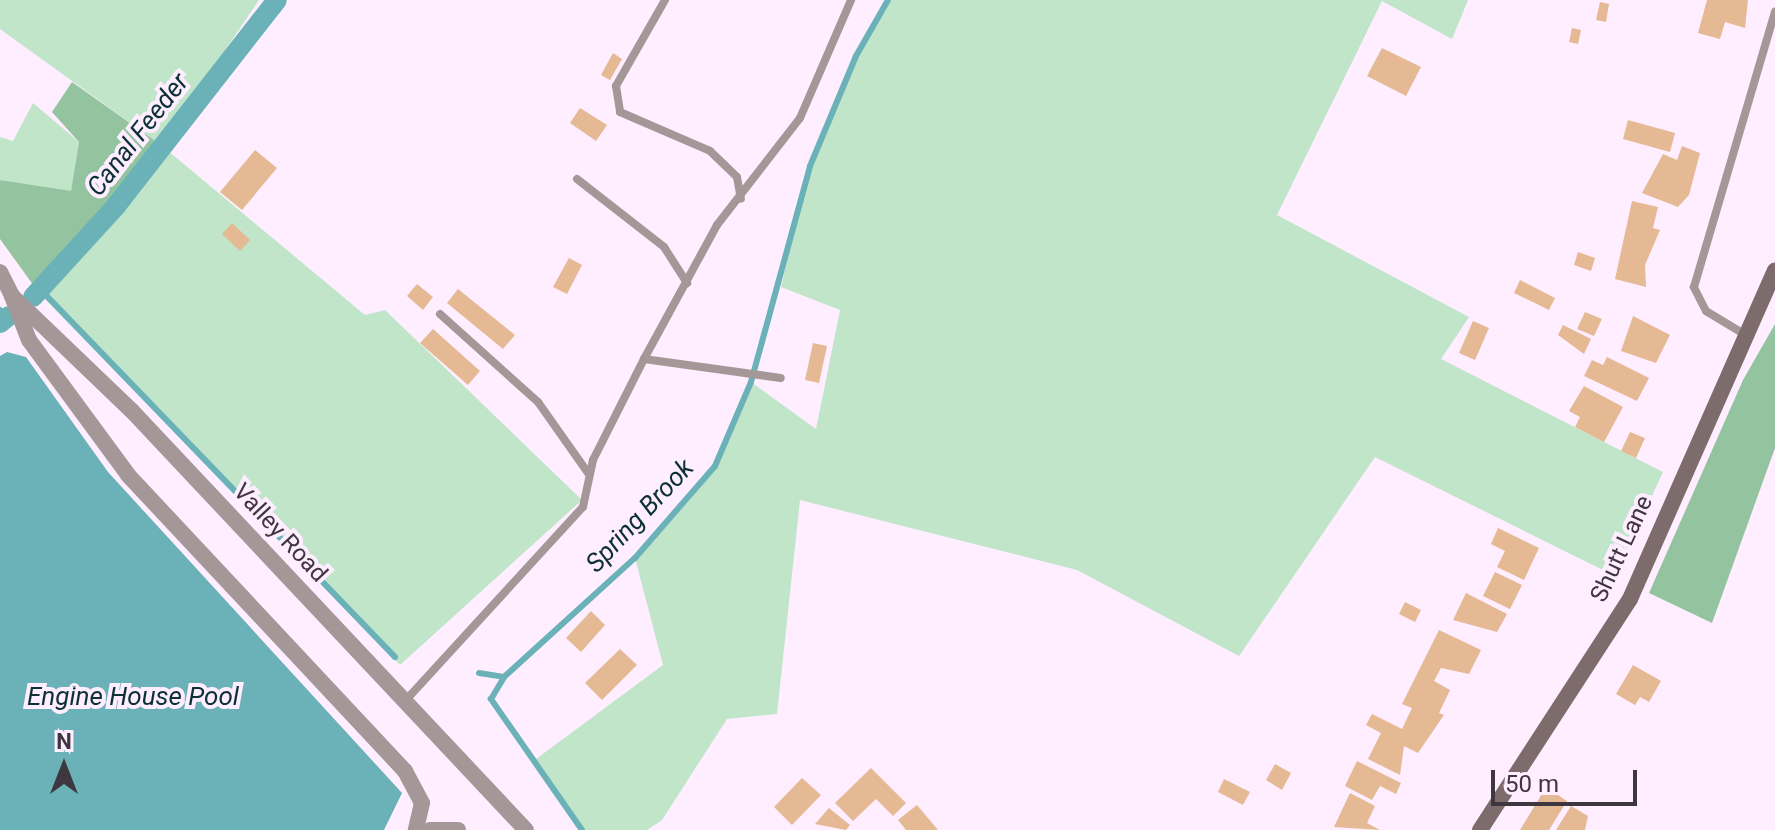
<!DOCTYPE html>
<html>
<head>
<meta charset="utf-8">
<style>
  body { margin:0 }
  #map { position:relative; width:1775px; height:830px; overflow:hidden; background:#feeeff; font-family:Roboto,sans-serif }
  div>[style] { position:absolute }
  .green>* { inset:0; background:#c0e5c9 }
  .forest>* { inset:0; background:#93c39f }
  .water>* { inset:0; background:#6ab2b8 }
  .stream>* { height:6px; margin:-3px; padding:0 3px; transform-origin:3px; border-radius:3px; background:#6ab2b8 }
  .canal>* { height:20px; margin:-10px; padding:0 10px; transform-origin:10px; border-radius:10px; background:#6ab2b8 }
  .building>* { inset:0; background:#e5b993 }
  .service>* { height:8px; margin:-4px; padding:0 4px; transform-origin:4px; border-radius:4px; background:#a49797 }
  .minor>* { height:16px; margin:-8px; padding:0 8px; transform-origin:8px; border-radius:8px; background:#a49797 }
  .tertiary>* { height:16px; margin:-8px; padding:0 8px; transform-origin:8px; border-radius:8px; background:#a49797 }
  .secondary>* { height:16px; margin:-8px; padding:0 8px; transform-origin:8px; border-radius:8px; background:#7e6b6b }
  span { translate:-50% -50%; white-space:nowrap; text-align:center; line-height:1.15; -webkit-text-stroke:8px #feeeff; paint-order:stroke }
  .street-label { font-size:24px; color:#3f373f }
  .water-label { font-size:26px; color:#0c3134; font-style:italic }
  .north { position:absolute; left:24px; top:726px; width:80px; height:80px; -webkit-text-stroke:6px #feeeff; paint-order:stroke; rotate:0deg; font-size:22px; font-weight:700; line-height:32px; text-align:center; color:#3f373f }
  .north::after { content:''; display:block; margin:auto; width:28px; height:36px; background:#3f373f; clip-path:polygon(50% 0,100% 100%,50% 72%,0 100%) }
  .scale { position:absolute; left:1491px; top:770px; width:146px; height:36px; box-sizing:border-box; border:4px solid #3f373f; border-top:0; padding-left:10px; font-size:24px; line-height:28px; white-space:nowrap; color:#3f373f; -webkit-text-stroke:6px #feeeff; paint-order:stroke }
</style>
</head>
<body>
<div id="map">
  <div class="green">
    <i style="clip-path:polygon(0 0,259px 0,161px 145px,365px 315px,385px 310px,582px 500px,400px 665px,39px 293px,161px 145px,0 29px)"></i>
    <i style="clip-path:polygon(888px 0,1468px 0,1452px 39px,1382px 1px,1277px 215px,1469px 317px,1441px 359px,1663px 472px,1615px 576px,1375px 457px,1239px 656px,1077px 570px,800px 500px,777px 714px,727px 719px,662px 820px,647px 830px,582px 830px,536px 759px,663px 665px,635px 558px,715px 466px,751px 382px,816px 429px,840px 310px,781px 287px,810px 166px,856px 56px)"></i>
    <i style="clip-path:polygon(33px 103px,79px 142px,71px 192px,0 180px,0 137px,13px 141px)"></i>
  </div>
  <div class="forest">
    <i style="clip-path:polygon(72px 82px,161px 145px,39px 293px,0 239px,0 180px,71px 191px,79px 142px,52px 112px)"></i>
    <i style="clip-path:polygon(1775px 324px,1775px 448px,1712px 623px,1649px 593px,1743px 380px)"></i>
  </div>
  <div class="water">
    <i style="clip-path:polygon(7px 352px,26px 357px,108px 472px,402px 793px,384px 830px,0 830px,0 356px)"></i>
  </div>
  <div class="stream">
    <i style="left:41px;top:290px;width:510px;rotate:46.03deg"></i>
    <i style="left:0;top:310px;width:10px;rotate:61deg"></i>
    <i style="left:479px;top:673px;width:25px;rotate:9deg"></i>
    <i style="left:582px;top:830px;width:160px;rotate:-124.8deg"></i>
    <i style="left:491px;top:699px;width:26px;rotate:-59deg"></i>
    <i style="left:504px;top:677px;width:177px;rotate:-42.3deg"></i>
    <i style="left:635px;top:558px;width:122px;rotate:-49deg"></i>
    <i style="left:715px;top:466px;width:91px;rotate:-66.8deg"></i>
    <i style="left:751px;top:382px;width:224px;rotate:-74.7deg"></i>
    <i style="left:810px;top:166px;width:119px;rotate:-67.3deg"></i>
    <i style="left:856px;top:56px;width:64px;rotate:-60.3deg"></i>
  </div>
  <div class="canal">
    <i style="left:33px;top:297px;width:123px;rotate:-47.6deg"></i>
    <i style="left:116px;top:206px;width:261px;rotate:-52deg"></i>
    <i style="left:0;top:323px;width:11px;rotate:-38deg"></i>
  </div>
  <div class="building">
    <i style="clip-path:polygon(1707px 0,1748px 0,1745px 28px,1725px 22px,1720px 39px,1698px 33px)"></i>
    <i style="clip-path:polygon(1600px 2px,1609px 4px,1606px 22px,1596px 20px)"></i>
    <i style="clip-path:polygon(1572px 28px,1581px 30px,1578px 44px,1569px 42px)"></i>
    <i style="clip-path:polygon(1382px 48px,1421px 67px,1406px 96px,1367px 76px)"></i>
    <i style="clip-path:polygon(613px 53px,622px 59px,610px 80px,601px 75px)"></i>
    <i style="clip-path:polygon(580px 108px,607px 125px,596px 141px,570px 123px)"></i>
    <i style="clip-path:polygon(1628px 120px,1675px 133px,1670px 152px,1623px 139px)"></i>
    <i style="clip-path:polygon(1682px 146px,1700px 153px,1689px 195px,1678px 207px,1642px 193px,1663px 154px,1677px 160px)"></i>
    <i style="clip-path:polygon(255px 150px,277px 168px,242px 210px,220px 192px)"></i>
    <i style="clip-path:polygon(1632px 201px,1658px 207px,1653px 228px,1660px 230px,1645px 265px,1646px 287px,1615px 279px)"></i>
    <i style="clip-path:polygon(232px 223px,250px 240px,240px 251px,222px 234px)"></i>
    <i style="clip-path:polygon(1578px 252px,1595px 258px,1591px 271px,1574px 265px)"></i>
    <i style="clip-path:polygon(569px 258px,582px 265px,567px 294px,553px 287px)"></i>
    <i style="clip-path:polygon(1520px 280px,1555px 298px,1549px 310px,1514px 293px)"></i>
    <i style="clip-path:polygon(417px 284px,433px 297px,423px 310px,407px 296px)"></i>
    <i style="clip-path:polygon(458px 289px,515px 335px,503px 349px,447px 303px)"></i>
    <i style="clip-path:polygon(1585px 312px,1602px 319px,1594px 336px,1577px 329px)"></i>
    <i style="clip-path:polygon(1633px 316px,1670px 335px,1656px 363px,1621px 351px)"></i>
    <i style="clip-path:polygon(1473px 321px,1489px 328px,1475px 360px,1459px 353px)"></i>
    <i style="clip-path:polygon(1563px 325px,1591px 339px,1584px 354px,1558px 335px)"></i>
    <i style="clip-path:polygon(433px 329px,480px 371px,468px 385px,420px 343px)"></i>
    <i style="clip-path:polygon(813px 343px,827px 346px,819px 383px,805px 380px)"></i>
    <i style="clip-path:polygon(1607px 357px,1649px 378px,1637px 401px,1584px 376px,1592px 360px,1603px 365px)"></i>
    <i style="clip-path:polygon(1584px 386px,1623px 407px,1604px 442px,1575px 427px,1580px 417px,1569px 411px)"></i>
    <i style="clip-path:polygon(1630px 432px,1645px 438px,1636px 458px,1621px 451px)"></i>
    <i style="clip-path:polygon(1498px 528px,1539px 548px,1524px 580px,1497px 567px,1505px 551px,1491px 544px)"></i>
    <i style="clip-path:polygon(1495px 572px,1522px 585px,1510px 609px,1483px 596px)"></i>
    <i style="clip-path:polygon(1466px 593px,1507px 614px,1497px 632px,1453px 620px)"></i>
    <i style="clip-path:polygon(1405px 602px,1421px 610px,1415px 622px,1399px 614px)"></i>
    <i style="clip-path:polygon(591px 611px,605px 625px,581px 652px,566px 638px)"></i>
    <i style="clip-path:polygon(1439px 630px,1481px 650px,1469px 674px,1441px 668px,1434px 681px,1450px 690px,1439px 713px,1444px 715px,1418px 753px,1404px 746px,1400px 775px,1368px 759px,1381px 733px,1366px 725px,1372px 714px,1402px 729px,1412px 708px,1402px 704px)"></i>
    <i style="clip-path:polygon(620px 649px,637px 665px,602px 700px,585px 683px)"></i>
    <i style="clip-path:polygon(1633px 665px,1661px 681px,1649px 702px,1640px 697px,1635px 705px,1616px 694px)"></i>
    <i style="clip-path:polygon(1357px 761px,1401px 783px,1396px 794px,1380px 786px,1372px 800px,1345px 786px)"></i>
    <i style="clip-path:polygon(1275px 764px,1291px 773px,1282px 790px,1266px 780px)"></i>
    <i style="clip-path:polygon(871px 768px,906px 803px,893px 816px,876px 799px,853px 821px,835px 803px)"></i>
    <i style="clip-path:polygon(802px 778px,821px 795px,792px 825px,774px 807px)"></i>
    <i style="clip-path:polygon(1224px 779px,1250px 792px,1243px 805px,1218px 792px)"></i>
    <i style="clip-path:polygon(1546px 787px,1567px 801px,1549px 830px,1520px 830px)"></i>
    <i style="clip-path:polygon(1350px 793px,1375px 806px,1367px 823px,1380px 830px,1334px 827px)"></i>
    <i style="clip-path:polygon(917px 805px,938px 830px,906px 830px,898px 820px)"></i>
    <i style="clip-path:polygon(1571px 806px,1588px 816px,1585px 830px,1556px 830px)"></i>
    <i style="clip-path:polygon(829px 808px,850px 825px,846px 830px,815px 824px)"></i>
  </div>
  <div class="service">
    <i style="left:665px;top:0;width:99px;rotate:119.7deg"></i>
    <i style="left:616px;top:86px;width:26px;rotate:81deg"></i>
    <i style="left:620px;top:112px;width:98px;rotate:23.4deg"></i>
    <i style="left:710px;top:151px;width:37px;rotate:44deg"></i>
    <i style="left:737px;top:177px;width:22px;rotate:80deg"></i>
    <i style="left:577px;top:179px;width:110px;rotate:38deg"></i>
    <i style="left:664px;top:247px;width:43px;rotate:57.4deg"></i>
    <i style="left:440px;top:314px;width:132px;rotate:41.9deg"></i>
    <i style="left:538px;top:402px;width:87px;rotate:54.8deg"></i>
    <i style="left:1744px;top:334px;width:44px;rotate:-148.8deg"></i>
    <i style="left:1706px;top:311px;width:27px;rotate:-117deg"></i>
    <i style="left:1694px;top:287px;width:287px;rotate:-73.6deg"></i>
    <i style="left:644px;top:359px;width:138px;rotate:7.9deg"></i>
    <i style="left:406px;top:700px;width:262px;rotate:-47.5deg"></i>
    <i style="left:583px;top:507px;width:48px;rotate:-78deg"></i>
    <i style="left:593px;top:460px;width:113px;rotate:-63.2deg"></i>
    <i style="left:644px;top:359px;width:153px;rotate:-61.4deg"></i>
    <i style="left:717px;top:225px;width:135px;rotate:-52.2deg"></i>
    <i style="left:800px;top:118px;width:129px;rotate:-66.6deg"></i>
  </div>
  <div class="minor">
    <i style="left:12px;top:296px;width:47px;rotate:68.9deg"></i>
    <i style="left:29px;top:340px;width:167px;rotate:53.7deg"></i>
    <i style="left:128px;top:475px;width:405px;rotate:46.9deg"></i>
    <i style="left:405px;top:771px;width:36px;rotate:62deg"></i>
    <i style="left:422px;top:803px;width:28px;rotate:103deg"></i>
    <i style="left:430px;top:830px;width:28px"></i>
  </div>
  <div class="tertiary">
    <i style="left:0;top:272px;width:27px;rotate:63deg"></i>
    <i style="left:12px;top:296px;width:166px;rotate:43.8deg"></i>
    <i style="left:132px;top:411px;width:575px;rotate:46.76deg"></i>
  </div>
  <div class="secondary">
    <i style="left:1480px;top:830px;width:275px;rotate:-57deg"></i>
    <i style="left:1630px;top:599px;width:359px;rotate:-66.2deg"></i>
  </div>
  <div class="street-label">
    <span style="left:280px;top:533px;rotate:47deg">Valley Road</span>
    <span style="left:1622px;top:549px;rotate:-65deg">Shutt Lane</span>
  </div>
  <div class="water-label">
    <span style="left:138px;top:135px;rotate:-52deg">Canal Feeder</span>
    <span style="left:640px;top:516px;rotate:-47deg">Spring Brook</span>
    <span style="left:133px;top:697px">Engine House Pool</span>
  </div>
  <div class="north">N</div>
  <div class="scale">50 m</div>
</div>
</body>
</html>
